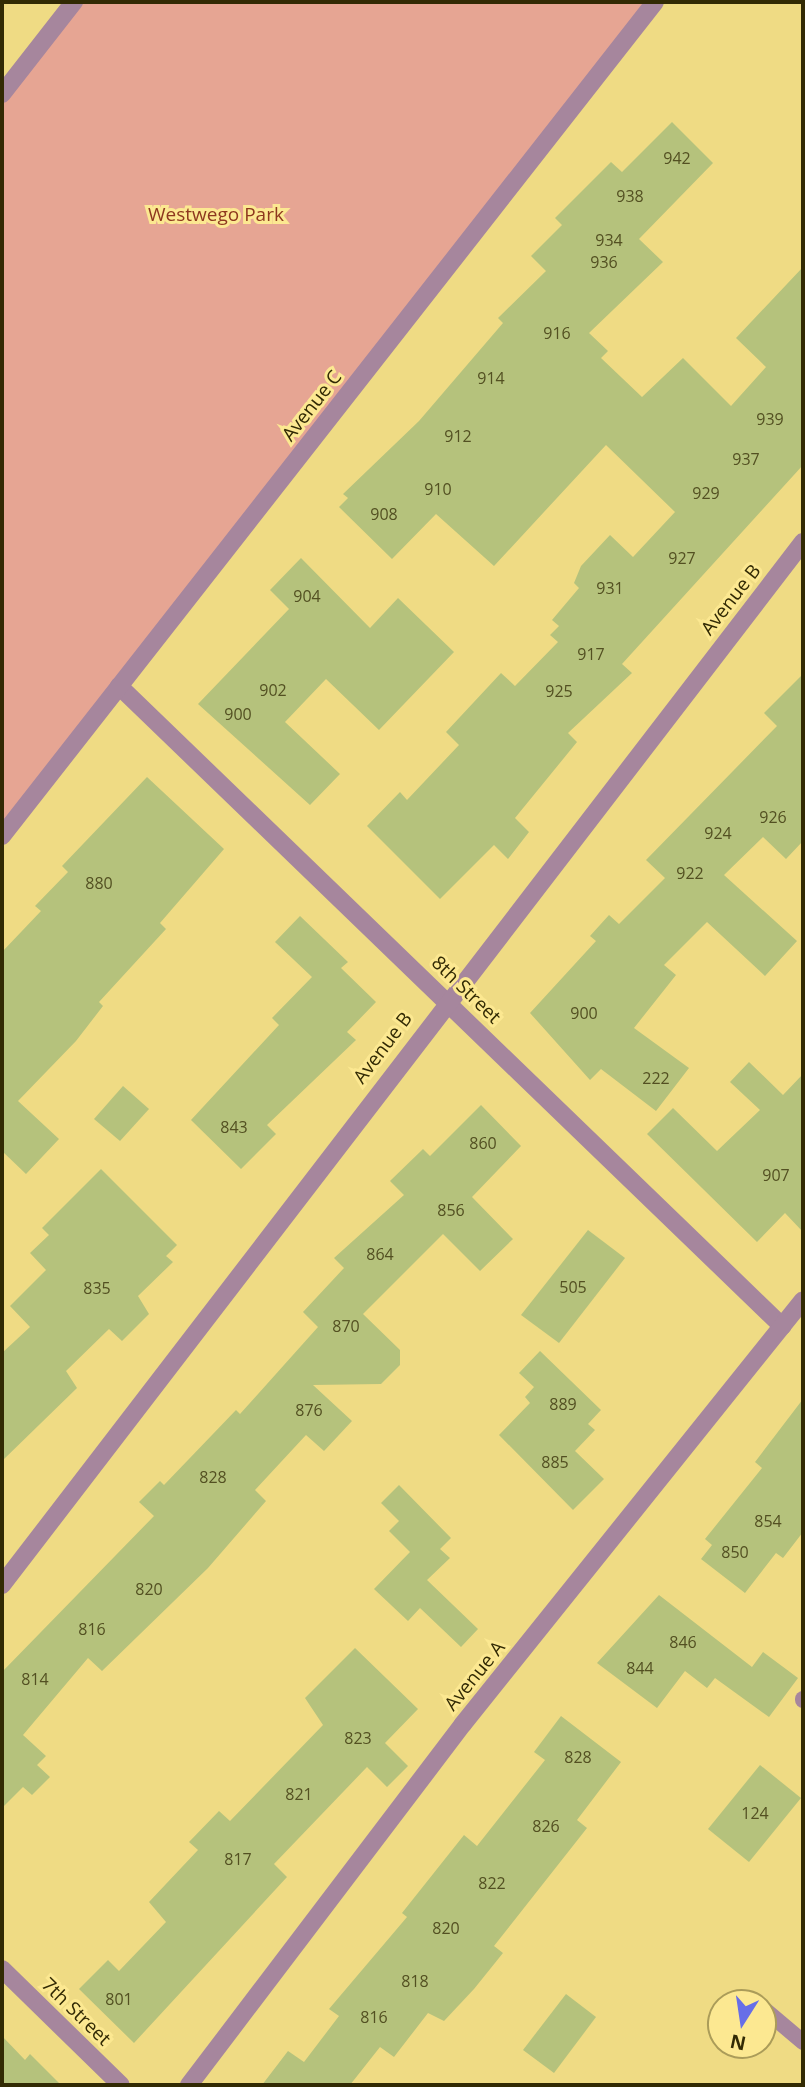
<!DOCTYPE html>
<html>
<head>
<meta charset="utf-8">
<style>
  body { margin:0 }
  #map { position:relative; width:805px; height:2087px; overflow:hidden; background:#efdb84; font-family:"Open Sans",sans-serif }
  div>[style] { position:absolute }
  .green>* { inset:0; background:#e6a593 }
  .building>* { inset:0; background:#b5c27c }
  .service>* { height:16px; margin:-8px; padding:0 8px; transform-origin:8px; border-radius:8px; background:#a6869d }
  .minor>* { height:18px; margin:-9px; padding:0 9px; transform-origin:9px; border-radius:9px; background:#a6869d }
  span { translate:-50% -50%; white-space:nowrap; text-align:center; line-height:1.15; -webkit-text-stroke:6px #fce891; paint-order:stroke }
  .number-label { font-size:16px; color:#535022 }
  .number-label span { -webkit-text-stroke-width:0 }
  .park-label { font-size:19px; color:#8e381f }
  .street-label { font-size:19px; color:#322a04 }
  .frame { position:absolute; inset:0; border:4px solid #322a04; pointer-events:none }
  .north { position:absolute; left:707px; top:1989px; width:70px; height:70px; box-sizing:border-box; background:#fce891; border:2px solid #ab9c59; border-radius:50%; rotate:192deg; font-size:19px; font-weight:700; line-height:28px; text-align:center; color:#322a04 }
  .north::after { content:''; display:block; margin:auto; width:24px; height:32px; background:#676ee7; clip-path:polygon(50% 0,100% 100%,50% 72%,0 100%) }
</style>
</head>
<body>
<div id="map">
  <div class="green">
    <i style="clip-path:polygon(74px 2px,655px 2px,2px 836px,2px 94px)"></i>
  </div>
  <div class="building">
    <i style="clip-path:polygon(672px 122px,713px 163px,639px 239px,663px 262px,589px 333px,608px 351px,601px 358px,642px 397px,683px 358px,731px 406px,766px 367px,736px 338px,803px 267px,803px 465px,622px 664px,632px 673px,568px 733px,577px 742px,515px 818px,529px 832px,508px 859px,494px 845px,440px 899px,367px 826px,400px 792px,407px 800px,459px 745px,446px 732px,501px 673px,515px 686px,558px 642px,550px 635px,559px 626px,552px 620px,579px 588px,574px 583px,581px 566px,610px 535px,633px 557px,675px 512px,606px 445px,494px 566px,436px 514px,392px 559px,339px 507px,348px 498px,343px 494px,419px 421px,503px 323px,498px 318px,546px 271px,531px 256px,562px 225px,555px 218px,611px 162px,622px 172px)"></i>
    <i style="clip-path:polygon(301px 558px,370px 628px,398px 598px,454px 652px,379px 730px,326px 679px,285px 722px,340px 774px,310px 805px,198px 704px,289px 609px,270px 590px)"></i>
    <i style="clip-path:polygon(803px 674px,803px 841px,786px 859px,763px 837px,724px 875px,797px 941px,765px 976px,707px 922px,664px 965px,676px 975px,634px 1028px,689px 1068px,656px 1111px,601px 1069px,590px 1080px,530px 1013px,596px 941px,590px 936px,609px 915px,619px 924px,665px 878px,646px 860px,777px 726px,764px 713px)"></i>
    <i style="clip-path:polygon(147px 777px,224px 849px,160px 923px,166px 929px,99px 1002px,103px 1006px,76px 1041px,18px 1101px,59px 1139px,26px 1174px,2px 1151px,2px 952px,41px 911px,35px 906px,68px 872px,62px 866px)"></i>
    <i style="clip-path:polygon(300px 916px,348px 962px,341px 968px,376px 1002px,347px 1032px,356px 1040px,267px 1125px,276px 1134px,241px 1169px,191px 1120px,279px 1025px,272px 1018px,312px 977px,275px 942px)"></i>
    <i style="clip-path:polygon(749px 1062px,783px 1095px,803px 1074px,803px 1232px,785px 1213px,757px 1242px,647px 1134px,673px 1108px,717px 1151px,760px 1110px,730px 1082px)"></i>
    <i style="clip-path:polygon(123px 1086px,149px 1109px,120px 1141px,94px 1119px)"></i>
    <i style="clip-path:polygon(481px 1105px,521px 1146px,472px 1197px,513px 1239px,480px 1271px,443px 1234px,363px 1314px,400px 1350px,400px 1365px,381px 1384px,313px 1385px,352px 1421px,324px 1451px,306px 1435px,255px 1490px,266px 1501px,208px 1568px,102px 1671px,88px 1658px,23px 1735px,46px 1756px,37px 1765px,50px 1777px,32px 1795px,23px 1787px,2px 1808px,2px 1672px,154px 1516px,139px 1502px,160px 1481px,164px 1485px,236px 1410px,240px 1414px,318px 1327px,303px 1312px,344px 1268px,334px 1258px,404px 1195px,390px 1181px,423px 1149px,430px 1156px)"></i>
    <i style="clip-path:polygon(101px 1169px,177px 1245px,166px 1256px,173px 1262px,138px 1296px,149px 1314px,122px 1341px,109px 1329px,66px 1371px,77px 1388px,2px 1461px,2px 1353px,30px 1327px,10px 1306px,46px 1270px,30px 1253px,49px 1235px,42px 1228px)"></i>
    <i style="clip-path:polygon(588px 1230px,625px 1258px,559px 1343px,521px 1315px)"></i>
    <i style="clip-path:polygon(540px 1351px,601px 1410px,588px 1424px,595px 1430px,575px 1451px,604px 1479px,573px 1510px,499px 1435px,530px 1403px,525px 1397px,534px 1387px,519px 1373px)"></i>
    <i style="clip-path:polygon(803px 1399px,803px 1532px,783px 1558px,776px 1553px,745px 1593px,701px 1559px,712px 1545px,705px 1539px,762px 1468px,755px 1462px)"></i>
    <i style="clip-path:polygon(399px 1485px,451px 1538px,440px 1549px,450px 1558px,427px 1580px,478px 1629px,461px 1647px,420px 1608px,408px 1621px,374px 1589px,410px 1552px,389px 1531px,399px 1521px,381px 1503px)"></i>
    <i style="clip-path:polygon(659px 1595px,752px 1667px,763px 1652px,798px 1678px,769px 1717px,715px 1678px,707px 1688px,685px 1671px,657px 1708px,597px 1663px)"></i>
    <i style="clip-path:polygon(355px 1648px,418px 1709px,385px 1743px,408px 1766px,387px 1787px,367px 1767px,274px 1864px,287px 1877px,134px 2043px,79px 1989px,108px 1960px,119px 1971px,166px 1922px,149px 1902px,198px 1850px,189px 1842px,219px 1811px,230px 1821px,323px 1725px,305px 1698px)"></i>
    <i style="clip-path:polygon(561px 1716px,621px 1762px,577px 1820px,587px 1828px,494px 1946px,503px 1953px,474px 1989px,444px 2021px,428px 2013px,394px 2057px,380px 2047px,350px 2085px,262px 2085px,288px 2051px,304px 2062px,339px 2016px,329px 2009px,407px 1917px,402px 1913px,464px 1835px,477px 1846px,545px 1760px,534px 1752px)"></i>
    <i style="clip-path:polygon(760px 1765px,801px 1798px,749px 1862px,708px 1829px)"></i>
    <i style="clip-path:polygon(566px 1994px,596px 2017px,554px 2073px,523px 2050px)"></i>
    <i style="clip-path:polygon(2px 2036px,25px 2060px,30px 2054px,61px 2085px,2px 2085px)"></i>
  </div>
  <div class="service">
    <i style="left:803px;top:1699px;width:1px;rotate:90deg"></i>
    <i style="left:764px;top:2009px;width:51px;rotate:40.2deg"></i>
  </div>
  <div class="minor">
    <i style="left:2px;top:94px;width:117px;rotate:-52deg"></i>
    <i style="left:119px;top:686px;width:922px;rotate:43.99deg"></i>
    <i style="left:2px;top:836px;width:1059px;rotate:-51.94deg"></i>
    <i style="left:2px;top:1585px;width:1315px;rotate:-52.48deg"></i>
    <i style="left:2px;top:1969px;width:166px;rotate:44.3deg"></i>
    <i style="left:189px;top:2085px;width:453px;rotate:-52.8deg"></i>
    <i style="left:463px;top:1724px;width:543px;rotate:-51.27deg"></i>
  </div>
  <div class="number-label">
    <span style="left:677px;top:158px">942</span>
    <span style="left:630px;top:196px">938</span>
    <span style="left:609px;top:240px">934</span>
    <span style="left:604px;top:262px">936</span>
    <span style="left:557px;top:333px">916</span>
    <span style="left:491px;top:378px">914</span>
    <span style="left:770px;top:419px">939</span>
    <span style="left:458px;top:436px">912</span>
    <span style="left:746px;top:459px">937</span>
    <span style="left:438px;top:489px">910</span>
    <span style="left:706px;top:493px">929</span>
    <span style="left:384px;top:514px">908</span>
    <span style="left:682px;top:558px">927</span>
    <span style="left:610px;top:588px">931</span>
    <span style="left:307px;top:596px">904</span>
    <span style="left:591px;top:654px">917</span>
    <span style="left:273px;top:690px">902</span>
    <span style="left:559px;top:691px">925</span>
    <span style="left:238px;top:714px">900</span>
    <span style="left:773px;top:817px">926</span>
    <span style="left:718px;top:833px">924</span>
    <span style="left:690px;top:873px">922</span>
    <span style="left:99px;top:883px">880</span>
    <span style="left:584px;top:1013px">900</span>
    <span style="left:656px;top:1078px">222</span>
    <span style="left:234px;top:1127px">843</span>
    <span style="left:483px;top:1143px">860</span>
    <span style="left:776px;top:1175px">907</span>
    <span style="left:451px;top:1210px">856</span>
    <span style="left:380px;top:1254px">864</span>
    <span style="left:573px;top:1287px">505</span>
    <span style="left:97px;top:1288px">835</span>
    <span style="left:346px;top:1326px">870</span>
    <span style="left:563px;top:1404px">889</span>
    <span style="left:309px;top:1410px">876</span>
    <span style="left:555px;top:1462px">885</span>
    <span style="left:213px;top:1477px">828</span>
    <span style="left:768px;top:1521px">854</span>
    <span style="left:735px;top:1552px">850</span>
    <span style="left:149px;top:1589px">820</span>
    <span style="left:92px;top:1629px">816</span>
    <span style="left:683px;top:1642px">846</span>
    <span style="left:640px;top:1668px">844</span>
    <span style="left:35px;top:1679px">814</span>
    <span style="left:358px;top:1738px">823</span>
    <span style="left:578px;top:1757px">828</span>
    <span style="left:299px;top:1794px">821</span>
    <span style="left:755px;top:1813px">124</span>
    <span style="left:546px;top:1826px">826</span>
    <span style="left:238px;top:1859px">817</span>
    <span style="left:492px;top:1883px">822</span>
    <span style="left:446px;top:1928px">820</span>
    <span style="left:415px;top:1981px">818</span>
    <span style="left:119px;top:1999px">801</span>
    <span style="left:374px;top:2017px">816</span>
  </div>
  <div class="park-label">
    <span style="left:216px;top:215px">Westwego Park</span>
  </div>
  <div class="street-label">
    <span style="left:312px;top:406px;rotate:-52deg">Avenue C</span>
    <span style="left:731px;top:600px;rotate:-52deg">Avenue B</span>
    <span style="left:466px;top:990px;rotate:44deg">8th Street</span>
    <span style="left:383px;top:1048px;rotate:-53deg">Avenue B</span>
    <span style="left:475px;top:1676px;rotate:-51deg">Avenue A</span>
    <span style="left:76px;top:2012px;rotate:44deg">7th Street</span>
  </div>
  <div class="frame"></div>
  <div class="north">N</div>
</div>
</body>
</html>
